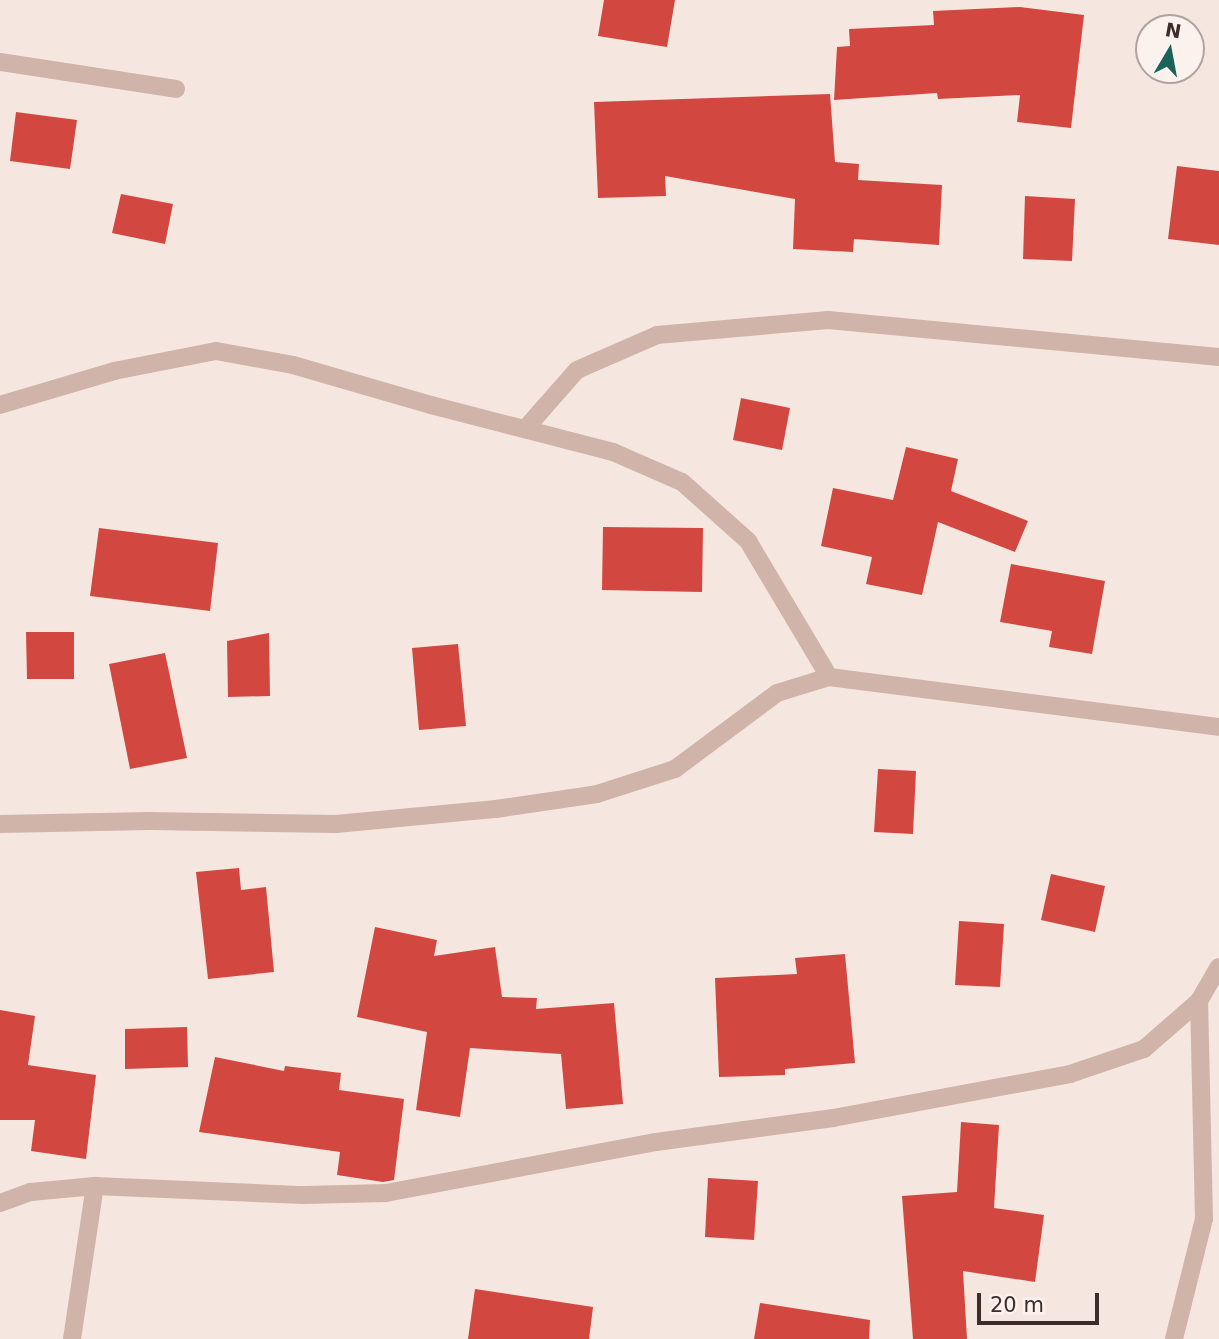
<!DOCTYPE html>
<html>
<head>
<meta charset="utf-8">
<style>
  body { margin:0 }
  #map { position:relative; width:1219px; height:1339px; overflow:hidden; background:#f5e7df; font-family:"DejaVu Sans",sans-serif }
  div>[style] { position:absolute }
  .building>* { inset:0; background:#d24841 }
  .lane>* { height:18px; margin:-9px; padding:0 9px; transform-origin:9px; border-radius:9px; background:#d0b3a9 }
  .street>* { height:18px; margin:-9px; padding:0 9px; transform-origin:9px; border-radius:9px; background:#d0b3a9 }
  span { translate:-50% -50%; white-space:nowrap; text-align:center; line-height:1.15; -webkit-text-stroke:7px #fcf2ed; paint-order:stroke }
  .north { position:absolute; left:1135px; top:14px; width:70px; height:70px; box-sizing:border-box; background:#fcf2ed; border:2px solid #afa39f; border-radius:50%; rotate:10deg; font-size:19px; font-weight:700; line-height:28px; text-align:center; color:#3c2c2a }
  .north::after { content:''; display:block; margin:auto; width:24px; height:32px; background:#1a635a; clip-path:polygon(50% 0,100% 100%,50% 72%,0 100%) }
  .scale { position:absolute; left:977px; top:1293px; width:122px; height:32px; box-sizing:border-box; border:4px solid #3c2c2a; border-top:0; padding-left:9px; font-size:21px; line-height:24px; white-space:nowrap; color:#3c2c2a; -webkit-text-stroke:5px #fcf2ed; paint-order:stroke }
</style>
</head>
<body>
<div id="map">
  <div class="building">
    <i style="clip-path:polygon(604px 0,675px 0,667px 47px,598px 36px)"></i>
    <i style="clip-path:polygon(1020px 7px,1084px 15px,1071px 128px,1017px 122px,1020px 95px,938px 99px,937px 93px,834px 100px,837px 47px,850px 46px,849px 29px,934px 25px,933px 11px)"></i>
    <i style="clip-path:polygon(830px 94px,835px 162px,859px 164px,858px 180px,942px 185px,939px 245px,854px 239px,853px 252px,793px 249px,795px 199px,665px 176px,666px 196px,598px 198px,594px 102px)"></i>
    <i style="clip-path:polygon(16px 112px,77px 120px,70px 169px,10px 161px)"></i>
    <i style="clip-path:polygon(1177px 166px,1219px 171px,1219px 245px,1168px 239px)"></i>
    <i style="clip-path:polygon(121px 194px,173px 204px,165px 244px,112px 233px)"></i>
    <i style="clip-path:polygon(1025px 196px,1075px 199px,1072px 261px,1023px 259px)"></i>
    <i style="clip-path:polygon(741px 398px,790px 408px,782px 450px,733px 440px)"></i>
    <i style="clip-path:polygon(906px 447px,958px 459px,951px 491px,1028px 521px,1015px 552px,938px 522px,922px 595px,866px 584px,872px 557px,821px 546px,833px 488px,893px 500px)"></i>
    <i style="clip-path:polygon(603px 527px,703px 528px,702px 592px,602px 590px)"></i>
    <i style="clip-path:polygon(99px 528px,218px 543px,210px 611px,90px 596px)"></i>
    <i style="clip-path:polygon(1011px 564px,1105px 581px,1092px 654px,1049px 647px,1052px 631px,1000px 622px)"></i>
    <i style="clip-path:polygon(26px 632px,74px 632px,74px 679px,27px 679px)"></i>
    <i style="clip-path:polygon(269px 633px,270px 696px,228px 697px,227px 641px)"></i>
    <i style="clip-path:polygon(458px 644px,466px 726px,419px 730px,412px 648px)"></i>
    <i style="clip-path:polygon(165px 653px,187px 758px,130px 769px,109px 664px)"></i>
    <i style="clip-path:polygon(878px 769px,916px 771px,913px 834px,874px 832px)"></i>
    <i style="clip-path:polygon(239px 868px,241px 890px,266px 887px,274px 972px,208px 979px,196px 872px)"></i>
    <i style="clip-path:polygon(1051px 874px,1105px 886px,1095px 932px,1041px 920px)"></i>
    <i style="clip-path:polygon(959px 921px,1004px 924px,1000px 987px,955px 985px)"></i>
    <i style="clip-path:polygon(375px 927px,437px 940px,434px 956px,495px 947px,502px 997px,537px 998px,536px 1009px,614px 1003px,623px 1104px,566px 1109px,561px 1054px,470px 1048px,460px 1117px,416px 1110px,427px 1032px,357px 1017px)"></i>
    <i style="clip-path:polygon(845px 954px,855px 1063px,785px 1069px,785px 1075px,719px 1077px,715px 978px,797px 974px,795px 958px)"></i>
    <i style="clip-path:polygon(0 1010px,35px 1016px,28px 1065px,96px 1075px,86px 1159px,31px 1151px,35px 1120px,0 1120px)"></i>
    <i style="clip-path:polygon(187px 1027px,188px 1067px,125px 1069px,125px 1029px)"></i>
    <i style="clip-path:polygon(215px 1057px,284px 1071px,285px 1066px,341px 1073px,339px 1090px,404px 1099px,394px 1180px,383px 1182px,337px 1175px,340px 1152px,199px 1132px)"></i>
    <i style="clip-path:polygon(961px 1122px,999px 1125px,994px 1208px,1044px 1215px,1035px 1282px,963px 1271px,967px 1339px,913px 1339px,902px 1196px,957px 1192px)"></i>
    <i style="clip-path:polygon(708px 1178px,758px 1181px,754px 1240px,705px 1237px)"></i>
    <i style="clip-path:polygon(475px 1289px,593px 1307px,589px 1339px,468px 1339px)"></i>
    <i style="clip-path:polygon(760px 1303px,870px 1320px,869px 1339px,754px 1339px)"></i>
  </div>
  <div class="lane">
    <i style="left:1174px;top:1339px;width:124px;rotate:-76deg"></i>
    <i style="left:1204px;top:1219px;width:218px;rotate:-91.3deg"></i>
  </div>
  <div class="street">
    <i style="left:0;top:62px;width:178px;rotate:8.7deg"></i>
    <i style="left:0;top:405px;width:119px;rotate:-16.6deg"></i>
    <i style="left:114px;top:371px;width:104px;rotate:-11.1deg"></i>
    <i style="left:216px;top:351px;width:78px;rotate:10.3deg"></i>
    <i style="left:293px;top:365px;width:144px;rotate:16.2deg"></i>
    <i style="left:431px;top:405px;width:188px;rotate:14.5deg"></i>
    <i style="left:613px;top:452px;width:75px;rotate:23.5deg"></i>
    <i style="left:682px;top:482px;width:89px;rotate:41.8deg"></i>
    <i style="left:748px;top:541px;width:158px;rotate:59.2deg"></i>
    <i style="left:526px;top:428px;width:77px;rotate:-48.7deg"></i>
    <i style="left:577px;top:370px;width:87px;rotate:-23.6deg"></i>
    <i style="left:657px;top:335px;width:172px;rotate:-5deg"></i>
    <i style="left:828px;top:320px;width:393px;rotate:5.4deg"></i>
    <i style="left:0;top:824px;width:150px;rotate:-1.1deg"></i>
    <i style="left:150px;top:821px;width:186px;rotate:0.9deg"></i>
    <i style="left:336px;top:824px;width:161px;rotate:-5.4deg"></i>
    <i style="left:496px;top:809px;width:102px;rotate:-8.4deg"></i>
    <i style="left:597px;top:794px;width:82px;rotate:-17.8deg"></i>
    <i style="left:675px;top:769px;width:127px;rotate:-36.7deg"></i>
    <i style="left:777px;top:693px;width:54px;rotate:-17.1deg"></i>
    <i style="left:829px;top:677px;width:393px;rotate:7.3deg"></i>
    <i style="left:0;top:1203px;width:33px;rotate:-20deg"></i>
    <i style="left:31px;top:1192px;width:64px;rotate:-5.4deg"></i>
    <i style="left:95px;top:1186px;width:209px;rotate:2.5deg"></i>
    <i style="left:304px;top:1195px;width:82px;rotate:-1.4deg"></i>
    <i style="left:386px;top:1193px;width:275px;rotate:-10.7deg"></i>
    <i style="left:656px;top:1142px;width:179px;rotate:-7.7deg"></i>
    <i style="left:833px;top:1118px;width:241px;rotate:-10.5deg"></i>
    <i style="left:1070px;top:1074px;width:78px;rotate:-18.7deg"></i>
    <i style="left:1144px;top:1049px;width:73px;rotate:-41.1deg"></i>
    <i style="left:1199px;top:1001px;width:39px;rotate:-60deg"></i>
    <i style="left:72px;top:1339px;width:155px;rotate:-81.5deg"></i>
  </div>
  <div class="north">N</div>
  <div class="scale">20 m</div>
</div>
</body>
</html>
